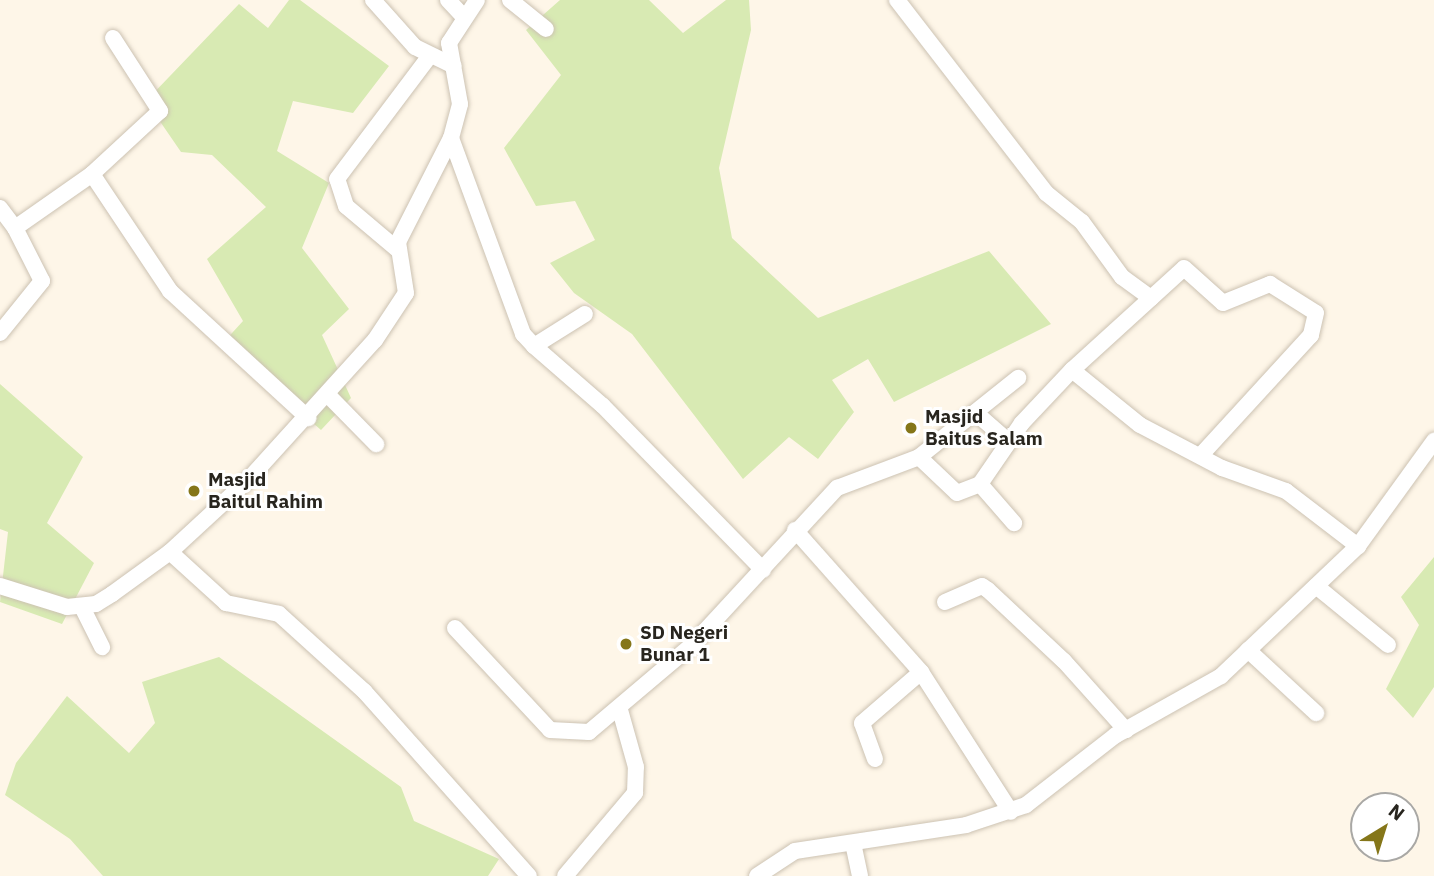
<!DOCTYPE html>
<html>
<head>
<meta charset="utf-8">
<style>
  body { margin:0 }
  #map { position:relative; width:1434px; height:876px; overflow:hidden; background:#fef6e8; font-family:"IBM Plex Sans",sans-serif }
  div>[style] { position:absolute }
  .green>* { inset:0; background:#d8eab3 }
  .roads { filter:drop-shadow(0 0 2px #ccc2b2) drop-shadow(0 0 2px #ccc2b2) }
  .street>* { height:16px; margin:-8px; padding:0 8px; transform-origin:8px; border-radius:8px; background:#fff }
  .dots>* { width:19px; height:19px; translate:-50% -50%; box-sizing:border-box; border:4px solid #fff; border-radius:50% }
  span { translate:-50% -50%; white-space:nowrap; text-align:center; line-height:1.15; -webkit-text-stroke:6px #fff; paint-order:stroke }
  .poi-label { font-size:19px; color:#28251e; font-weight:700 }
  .left { translate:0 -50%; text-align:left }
  .north { position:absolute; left:1350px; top:792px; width:70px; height:70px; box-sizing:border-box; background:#fff; border:2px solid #a9a8a5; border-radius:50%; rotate:38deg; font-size:19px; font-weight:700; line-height:28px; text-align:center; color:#28251e }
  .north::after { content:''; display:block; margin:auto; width:24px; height:32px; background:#857619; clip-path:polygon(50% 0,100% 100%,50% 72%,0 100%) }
</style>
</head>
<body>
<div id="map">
  <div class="green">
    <i style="clip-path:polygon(289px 0,300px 0,389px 66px,353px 113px,293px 101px,277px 151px,329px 183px,302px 248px,349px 309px,322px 335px,351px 398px,321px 430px,222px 344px,243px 321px,207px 259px,266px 207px,212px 155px,181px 152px,146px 101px,239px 4px,268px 28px)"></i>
    <i style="clip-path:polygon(560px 0,649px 0,683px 33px,726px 0,749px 0,751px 30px,719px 168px,732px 238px,818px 318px,989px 251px,1051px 324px,894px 402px,868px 359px,832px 380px,854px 412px,818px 459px,789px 437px,743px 479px,632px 334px,574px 293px,550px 263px,595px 240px,575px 201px,536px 206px,504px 148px,561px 75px,526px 30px)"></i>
    <i style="clip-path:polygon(0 384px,83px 457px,47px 523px,94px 563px,62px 624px,0 602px,8px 532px,0 529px)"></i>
    <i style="clip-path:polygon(1434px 557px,1434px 687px,1413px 718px,1386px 689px,1419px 625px,1401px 597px)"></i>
    <i style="clip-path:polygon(219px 657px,401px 787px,414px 821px,499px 859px,488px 876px,103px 876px,70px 839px,5px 795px,16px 763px,67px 696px,129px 753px,155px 723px,142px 682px)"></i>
  </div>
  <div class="roads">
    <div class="street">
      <i style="left:373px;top:0;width:63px;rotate:48.2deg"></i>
      <i style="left:415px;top:47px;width:43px;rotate:26deg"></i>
      <i style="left:448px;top:0;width:22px;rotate:47deg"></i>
      <i style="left:510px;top:0;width:46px;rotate:38.9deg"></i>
      <i style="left:897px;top:0;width:244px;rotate:52.3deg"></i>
      <i style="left:1046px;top:193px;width:46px;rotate:38.9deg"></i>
      <i style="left:1082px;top:222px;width:68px;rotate:54deg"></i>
      <i style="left:1122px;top:277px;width:36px;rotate:36deg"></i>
      <i style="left:113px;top:38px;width:87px;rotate:57.2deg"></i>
      <i style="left:160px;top:111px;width:93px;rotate:137.2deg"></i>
      <i style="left:92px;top:174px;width:141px;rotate:56.3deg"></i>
      <i style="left:170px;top:291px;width:188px;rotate:42.6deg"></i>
      <i style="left:451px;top:138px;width:209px;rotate:69.8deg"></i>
      <i style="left:523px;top:334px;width:16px;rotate:47deg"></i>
      <i style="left:534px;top:346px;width:60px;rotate:-32.1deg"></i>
      <i style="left:0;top:208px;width:25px;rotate:53deg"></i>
      <i style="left:15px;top:228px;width:94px;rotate:-35deg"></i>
      <i style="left:398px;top:250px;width:68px;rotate:-139.8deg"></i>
      <i style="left:346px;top:206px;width:28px;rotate:-108deg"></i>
      <i style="left:337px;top:179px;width:153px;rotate:-53deg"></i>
      <i style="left:0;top:333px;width:67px;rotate:-51.1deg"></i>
      <i style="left:42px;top:281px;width:59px;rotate:-117deg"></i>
      <i style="left:534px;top:346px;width:91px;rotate:41deg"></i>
      <i style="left:603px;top:406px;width:229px;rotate:45.7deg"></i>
      <i style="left:1072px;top:370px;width:87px;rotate:39deg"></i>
      <i style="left:1140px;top:425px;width:93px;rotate:27.7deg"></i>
      <i style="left:1222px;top:468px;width:68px;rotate:19.8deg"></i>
      <i style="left:1286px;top:491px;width:91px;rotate:37.4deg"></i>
      <i style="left:328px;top:395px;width:69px;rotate:45.6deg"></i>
      <i style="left:977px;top:414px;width:41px;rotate:41.1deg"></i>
      <i style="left:919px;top:457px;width:127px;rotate:-38.6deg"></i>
      <i style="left:980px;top:484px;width:52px;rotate:48.9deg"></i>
      <i style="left:795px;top:530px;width:190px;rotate:48.4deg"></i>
      <i style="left:921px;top:672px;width:166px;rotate:57.3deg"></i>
      <i style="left:170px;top:552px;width:76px;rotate:42.3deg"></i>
      <i style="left:226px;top:603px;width:54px;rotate:11.7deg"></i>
      <i style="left:279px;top:614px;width:115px;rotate:42.2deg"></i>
      <i style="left:364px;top:691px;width:248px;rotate:48.3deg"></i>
      <i style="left:0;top:586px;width:70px;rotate:17.4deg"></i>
      <i style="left:67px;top:607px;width:29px;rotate:-6deg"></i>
      <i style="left:96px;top:604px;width:19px;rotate:-32deg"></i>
      <i style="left:112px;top:594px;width:72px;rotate:-35.9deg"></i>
      <i style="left:170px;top:552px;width:106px;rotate:-42.7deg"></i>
      <i style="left:248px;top:480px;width:189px;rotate:-47.8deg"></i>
      <i style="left:375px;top:340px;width:56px;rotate:-56.6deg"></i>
      <i style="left:406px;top:293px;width:52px;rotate:-98.9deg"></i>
      <i style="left:398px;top:242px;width:117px;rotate:-63deg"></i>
      <i style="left:451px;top:138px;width:35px;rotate:-75deg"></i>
      <i style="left:460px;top:104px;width:62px;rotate:-100.2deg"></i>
      <i style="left:449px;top:43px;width:51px;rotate:-56.9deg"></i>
      <i style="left:1316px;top:586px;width:93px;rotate:39.3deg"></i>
      <i style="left:945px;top:602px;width:40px;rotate:-23.4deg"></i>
      <i style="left:982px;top:586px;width:7px;rotate:34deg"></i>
      <i style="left:988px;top:590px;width:104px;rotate:43.1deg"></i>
      <i style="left:1064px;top:661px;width:93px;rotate:48.1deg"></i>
      <i style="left:82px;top:607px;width:45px;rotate:63.4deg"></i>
      <i style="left:455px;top:628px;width:139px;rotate:47deg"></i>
      <i style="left:550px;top:730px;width:39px;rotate:3deg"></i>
      <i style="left:589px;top:732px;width:135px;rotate:-40.2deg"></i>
      <i style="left:692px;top:645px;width:214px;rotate:-47.3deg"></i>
      <i style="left:837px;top:488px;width:88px;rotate:-20.7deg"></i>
      <i style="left:919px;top:457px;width:52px;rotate:43.5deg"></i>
      <i style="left:957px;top:493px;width:25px;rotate:-21deg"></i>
      <i style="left:980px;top:484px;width:74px;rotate:-55.5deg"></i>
      <i style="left:1022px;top:423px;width:73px;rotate:-46.7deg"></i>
      <i style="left:1072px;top:370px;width:151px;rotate:-42.3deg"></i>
      <i style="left:1184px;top:268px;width:52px;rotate:41.9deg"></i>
      <i style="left:1223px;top:303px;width:51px;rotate:-22deg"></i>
      <i style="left:1270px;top:284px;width:54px;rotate:32.2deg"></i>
      <i style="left:1316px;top:313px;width:23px;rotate:103deg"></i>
      <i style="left:1311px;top:335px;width:164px;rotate:132.5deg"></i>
      <i style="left:1248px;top:650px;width:93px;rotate:42.8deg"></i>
      <i style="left:875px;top:759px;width:38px;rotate:-110deg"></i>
      <i style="left:862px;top:723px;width:78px;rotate:-40.8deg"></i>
      <i style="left:853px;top:843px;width:34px;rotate:78deg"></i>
      <i style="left:565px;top:876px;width:109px;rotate:-49.9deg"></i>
      <i style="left:635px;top:793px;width:26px;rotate:-88deg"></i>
      <i style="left:636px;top:767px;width:59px;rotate:-105.7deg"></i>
      <i style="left:757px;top:876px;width:45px;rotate:-33.3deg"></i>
      <i style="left:795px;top:851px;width:173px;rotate:-8.6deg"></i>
      <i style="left:966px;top:825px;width:63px;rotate:-18.4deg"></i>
      <i style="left:1026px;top:805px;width:114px;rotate:-37.9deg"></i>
      <i style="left:1116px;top:735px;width:120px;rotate:-29.3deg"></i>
      <i style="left:1221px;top:676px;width:189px;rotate:-43.5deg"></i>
      <i style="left:1358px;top:546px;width:130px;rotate:-54.1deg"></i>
    </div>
  </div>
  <div class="dots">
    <i style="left:911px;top:428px;background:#857619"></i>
    <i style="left:194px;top:491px;background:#857619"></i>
    <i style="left:626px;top:644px;background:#857619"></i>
  </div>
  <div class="poi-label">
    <span class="left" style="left:925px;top:428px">Masjid<br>Baitus Salam</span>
    <span class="left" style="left:208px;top:491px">Masjid<br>Baitul Rahim</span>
    <span class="left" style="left:640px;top:644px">SD Negeri<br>Bunar 1</span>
  </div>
  <div class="north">N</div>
</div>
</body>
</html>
